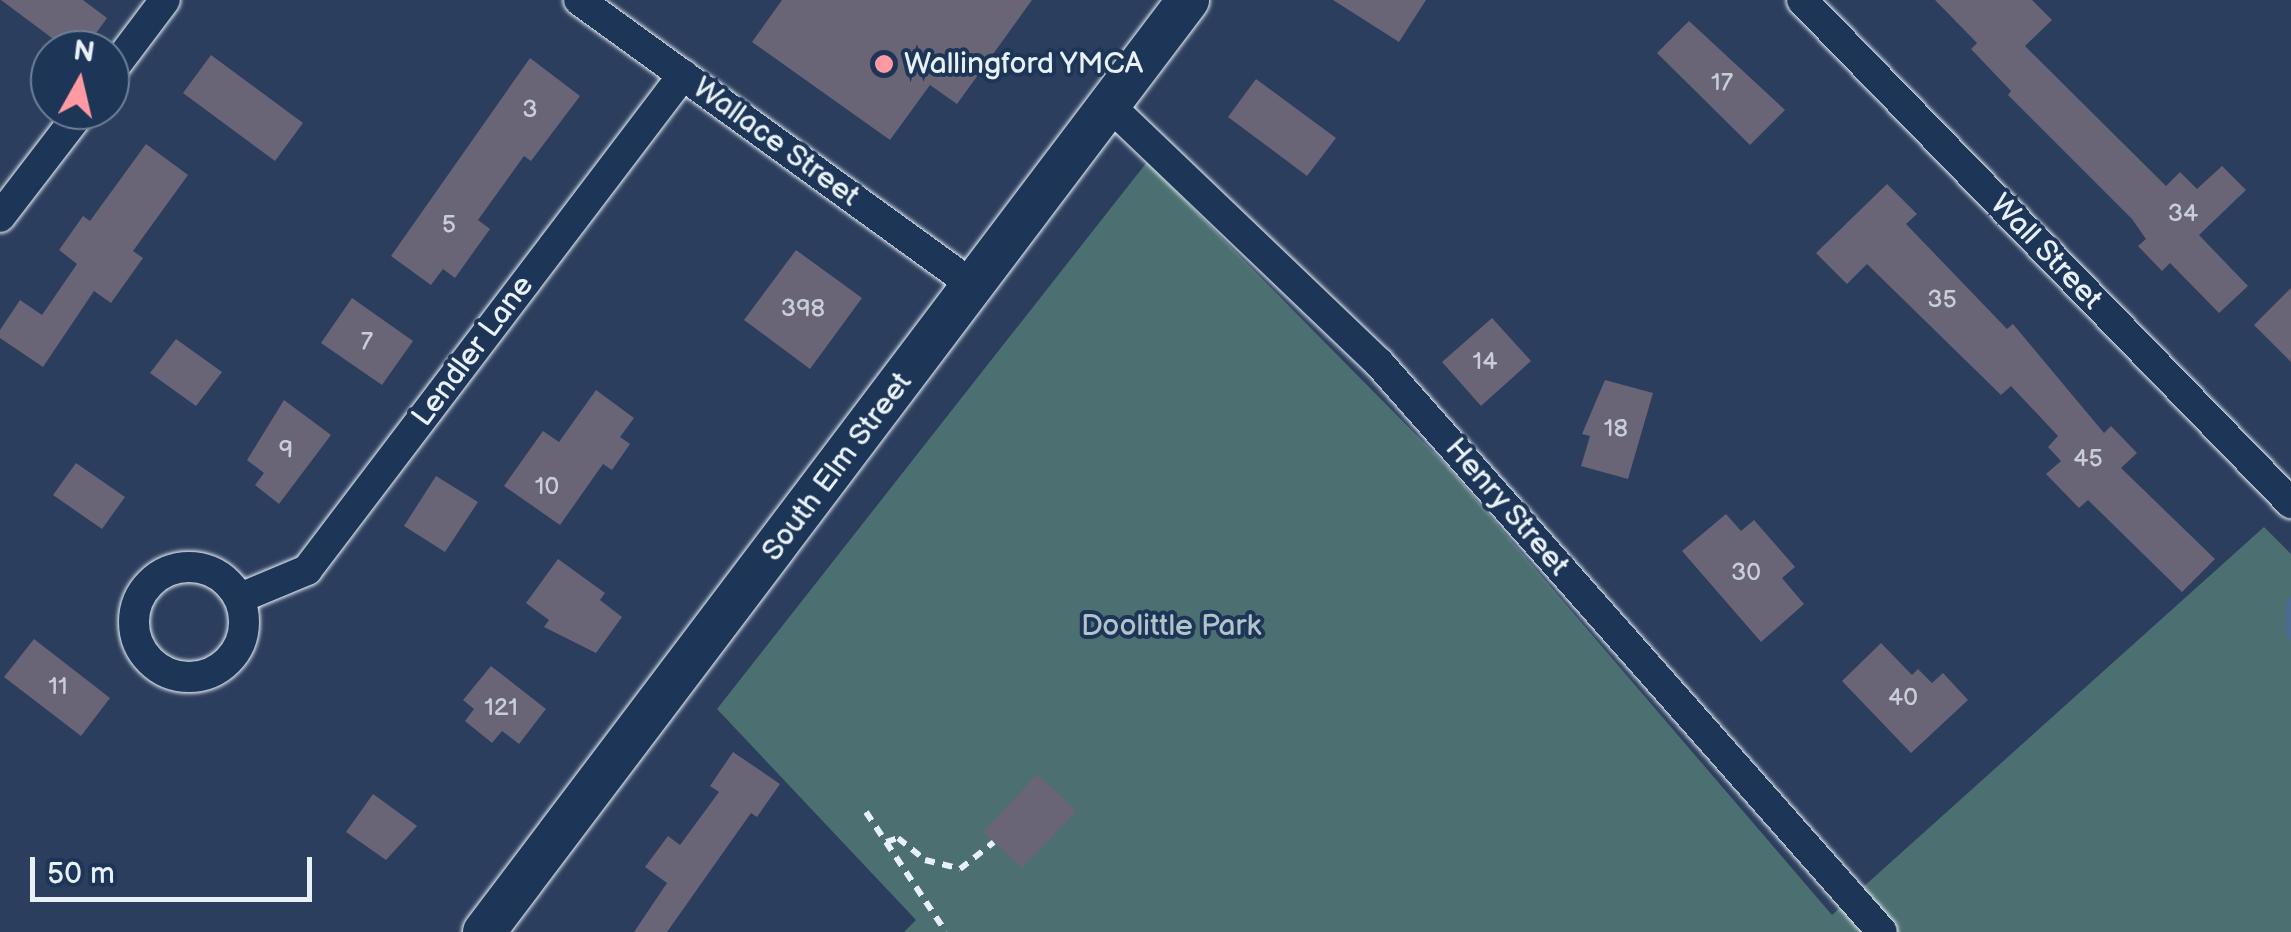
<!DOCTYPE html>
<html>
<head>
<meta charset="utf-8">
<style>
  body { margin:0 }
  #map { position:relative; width:2291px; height:932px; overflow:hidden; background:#2c3e5d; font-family:"Balsamiq Sans",sans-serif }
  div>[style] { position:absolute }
  .green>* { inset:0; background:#4c6f71 }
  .stream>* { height:11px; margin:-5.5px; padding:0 5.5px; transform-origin:5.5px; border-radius:5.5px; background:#4b6b91 }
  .building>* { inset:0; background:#696476 }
  .path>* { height:6px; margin-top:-3px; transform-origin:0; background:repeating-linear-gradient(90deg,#e8f1f8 0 10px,transparent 0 18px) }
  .roads { filter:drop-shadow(0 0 2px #e8f1f8) drop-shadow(0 0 2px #e8f1f8) }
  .street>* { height:30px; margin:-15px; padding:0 15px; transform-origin:15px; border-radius:15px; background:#1d3557 }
  .street>.ring { margin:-15px; padding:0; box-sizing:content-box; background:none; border:30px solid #1d3557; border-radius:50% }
  .secondary>* { height:42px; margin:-21px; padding:0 21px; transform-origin:21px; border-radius:21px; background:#1d3557 }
  .dots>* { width:28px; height:28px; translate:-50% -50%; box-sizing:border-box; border:5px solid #1d3557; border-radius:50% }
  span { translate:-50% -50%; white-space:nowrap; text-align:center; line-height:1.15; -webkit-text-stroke:8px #1d3557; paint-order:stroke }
  .number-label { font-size:25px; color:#c8ced8 }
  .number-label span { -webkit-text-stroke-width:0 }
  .poi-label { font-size:30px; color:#e8f1f8 }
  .left { translate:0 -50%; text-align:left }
  .street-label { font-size:30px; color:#e8f1f8 }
  .park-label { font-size:30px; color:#b1c4c9 }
  .north { position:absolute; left:30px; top:30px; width:100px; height:100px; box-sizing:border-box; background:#1d3557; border:2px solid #6e8097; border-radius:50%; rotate:8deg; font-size:28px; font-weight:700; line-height:40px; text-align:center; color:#e8f1f8 }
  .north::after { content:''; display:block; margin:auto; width:35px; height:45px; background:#ff9aa2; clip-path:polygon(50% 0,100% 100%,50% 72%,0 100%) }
  .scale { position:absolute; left:30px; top:857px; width:282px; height:45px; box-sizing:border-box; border:5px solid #e8f1f8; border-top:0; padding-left:12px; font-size:30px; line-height:35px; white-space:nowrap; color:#e8f1f8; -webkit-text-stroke:8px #1d3557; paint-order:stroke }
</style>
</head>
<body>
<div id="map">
  <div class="green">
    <i style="clip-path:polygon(1147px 162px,1449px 468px,1832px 915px,2264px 527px,2291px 554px,2291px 932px,904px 932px,916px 920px,717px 709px)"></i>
  </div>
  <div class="stream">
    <i style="left:2291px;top:603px;width:30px;rotate:90deg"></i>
  </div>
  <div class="building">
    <i style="clip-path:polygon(1px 0,83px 0,107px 18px,84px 50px,68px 50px)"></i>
    <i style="clip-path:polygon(782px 0,1032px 0,957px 104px,930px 85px,890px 140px,752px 42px)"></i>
    <i style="clip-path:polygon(1333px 0,1426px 0,1399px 42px)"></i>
    <i style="clip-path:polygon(1935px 0,2032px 0,2052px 20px,2025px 46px,2166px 186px,2180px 172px,2197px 189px,2222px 166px,2246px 190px,2199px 235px,2248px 286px,2219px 313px,2170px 263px,2162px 271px,2138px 246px,2146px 239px,2132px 219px,2008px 95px,2011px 91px,1971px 49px,1977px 43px)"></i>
    <i style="clip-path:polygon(1689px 21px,1785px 110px,1750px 145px,1657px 53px)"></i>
    <i style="clip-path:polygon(211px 55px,303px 123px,275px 161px,183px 93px)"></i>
    <i style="clip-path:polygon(530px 58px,580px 96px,531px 161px,524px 156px,478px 220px,490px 229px,455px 278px,443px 269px,431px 285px,391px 256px)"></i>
    <i style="clip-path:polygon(1256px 79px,1336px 138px,1307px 176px,1228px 117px)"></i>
    <i style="clip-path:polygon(146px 144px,188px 175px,133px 251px,143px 258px,111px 303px,94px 291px,43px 367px,0 338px,0 330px,20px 300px,42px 315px,77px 264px,59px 250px,83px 216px,90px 221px)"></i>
    <i style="clip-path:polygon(1887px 184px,1917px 214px,1906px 224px,2007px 329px,2013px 324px,2104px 433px,2111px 426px,2137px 453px,2121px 468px,2215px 559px,2182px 592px,2088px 500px,2079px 508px,2046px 474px,2061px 461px,2048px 447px,2058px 436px,2011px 386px,2001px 395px,1867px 264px,1847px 284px,1816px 253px)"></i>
    <i style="clip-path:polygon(796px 250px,862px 298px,810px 369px,744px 320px)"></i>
    <i style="clip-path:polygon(2291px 288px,2291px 362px,2254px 325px)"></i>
    <i style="clip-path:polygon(352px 298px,413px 341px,382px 385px,321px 343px)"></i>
    <i style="clip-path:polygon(1492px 318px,1531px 361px,1481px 406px,1442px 362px)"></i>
    <i style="clip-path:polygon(176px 339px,222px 372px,196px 406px,150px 373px)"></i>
    <i style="clip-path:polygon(1605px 380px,1653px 393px,1628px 479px,1581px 466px,1590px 436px,1582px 434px)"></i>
    <i style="clip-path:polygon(596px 390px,634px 418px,620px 437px,630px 444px,612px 470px,603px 464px,560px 525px,504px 486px,543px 431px,559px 442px)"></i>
    <i style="clip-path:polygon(284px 400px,331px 435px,279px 504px,255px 485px,264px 473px,247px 460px)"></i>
    <i style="clip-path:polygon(76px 463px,125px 497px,102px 529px,53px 495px)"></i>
    <i style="clip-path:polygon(436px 476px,478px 502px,445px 552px,404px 526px)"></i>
    <i style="clip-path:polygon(1726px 514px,1741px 531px,1754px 520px,1795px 567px,1782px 578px,1804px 604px,1761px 642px,1682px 551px)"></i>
    <i style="clip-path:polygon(558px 559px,605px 593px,600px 600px,622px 617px,596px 653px,544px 627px,549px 620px,526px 603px)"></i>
    <i style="clip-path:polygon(34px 639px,110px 698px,81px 736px,4px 677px)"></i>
    <i style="clip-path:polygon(1881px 643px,1912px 675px,1918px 669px,1932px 683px,1943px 673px,1968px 700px,1911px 753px,1842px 681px)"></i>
    <i style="clip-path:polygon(491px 666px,546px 709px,519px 744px,502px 731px,492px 743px,465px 721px,474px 709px,463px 700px)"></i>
    <i style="clip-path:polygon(733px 752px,780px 784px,757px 817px,751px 813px,667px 932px,634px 932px,667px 883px,645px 867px,668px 836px,680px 845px,719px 792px,710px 786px)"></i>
    <i style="clip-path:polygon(1037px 774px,1077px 811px,1022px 868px,983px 832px)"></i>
    <i style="clip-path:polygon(373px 794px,417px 826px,386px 860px,346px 832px)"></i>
  </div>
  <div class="path">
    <i style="left:866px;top:812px;width:144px;rotate:56.3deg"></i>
    <i style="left:886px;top:842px;width:13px;rotate:-18deg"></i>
    <i style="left:898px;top:838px;width:35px;rotate:39deg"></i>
    <i style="left:925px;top:860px;width:36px;rotate:14deg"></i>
    <i style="left:960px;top:869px;width:43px;rotate:-38.5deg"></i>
  </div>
  <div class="roads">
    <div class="street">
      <i style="left:579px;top:0;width:485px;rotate:35.9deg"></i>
      <i style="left:1802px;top:0;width:702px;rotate:45.81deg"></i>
      <i style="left:110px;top:73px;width:91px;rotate:-53deg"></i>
      <i style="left:1109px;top:105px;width:373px;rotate:43.7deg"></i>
      <i style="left:1379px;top:363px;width:759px;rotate:48.52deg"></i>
      <i style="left:0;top:217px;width:135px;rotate:-52.5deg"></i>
      <i class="ring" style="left:134px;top:567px;width:80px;height:80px"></i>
      <i style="left:240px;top:598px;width:73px;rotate:-22.7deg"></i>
      <i style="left:307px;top:570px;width:622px;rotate:-52.78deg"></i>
    </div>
    <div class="secondary">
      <i style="left:484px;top:932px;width:1168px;rotate:-52.93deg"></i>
    </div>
  </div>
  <div class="dots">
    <i style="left:884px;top:64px;background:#ff9aa2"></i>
  </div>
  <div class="number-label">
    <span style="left:1722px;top:83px">17</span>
    <span style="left:530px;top:110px">3</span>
    <span style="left:2183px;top:214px">34</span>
    <span style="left:449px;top:225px">5</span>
    <span style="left:1942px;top:300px">35</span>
    <span style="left:803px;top:309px">398</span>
    <span style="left:367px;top:342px">7</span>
    <span style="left:1485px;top:362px">14</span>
    <span style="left:1616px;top:429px">18</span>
    <span style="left:286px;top:450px">9</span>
    <span style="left:2088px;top:459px">45</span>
    <span style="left:547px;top:487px">10</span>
    <span style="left:1746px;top:573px">30</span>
    <span style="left:58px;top:687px">11</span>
    <span style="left:1903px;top:698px">40</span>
    <span style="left:501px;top:708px">121</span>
  </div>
  <div class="poi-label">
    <span class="left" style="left:904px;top:64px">Wallingford YMCA</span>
  </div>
  <div class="street-label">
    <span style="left:776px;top:142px;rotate:36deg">Wallace Street</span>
    <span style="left:2046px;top:252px;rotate:46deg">Wall Street</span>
    <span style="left:473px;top:351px;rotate:-53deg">Lendler Lane</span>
    <span style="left:837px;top:467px;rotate:-53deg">South Elm Street</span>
    <span style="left:1507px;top:507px;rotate:49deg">Henry Street</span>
  </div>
  <div class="park-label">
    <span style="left:1171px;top:626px">Doolittle Park</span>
  </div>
  <div class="north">N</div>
  <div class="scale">50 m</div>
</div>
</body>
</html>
